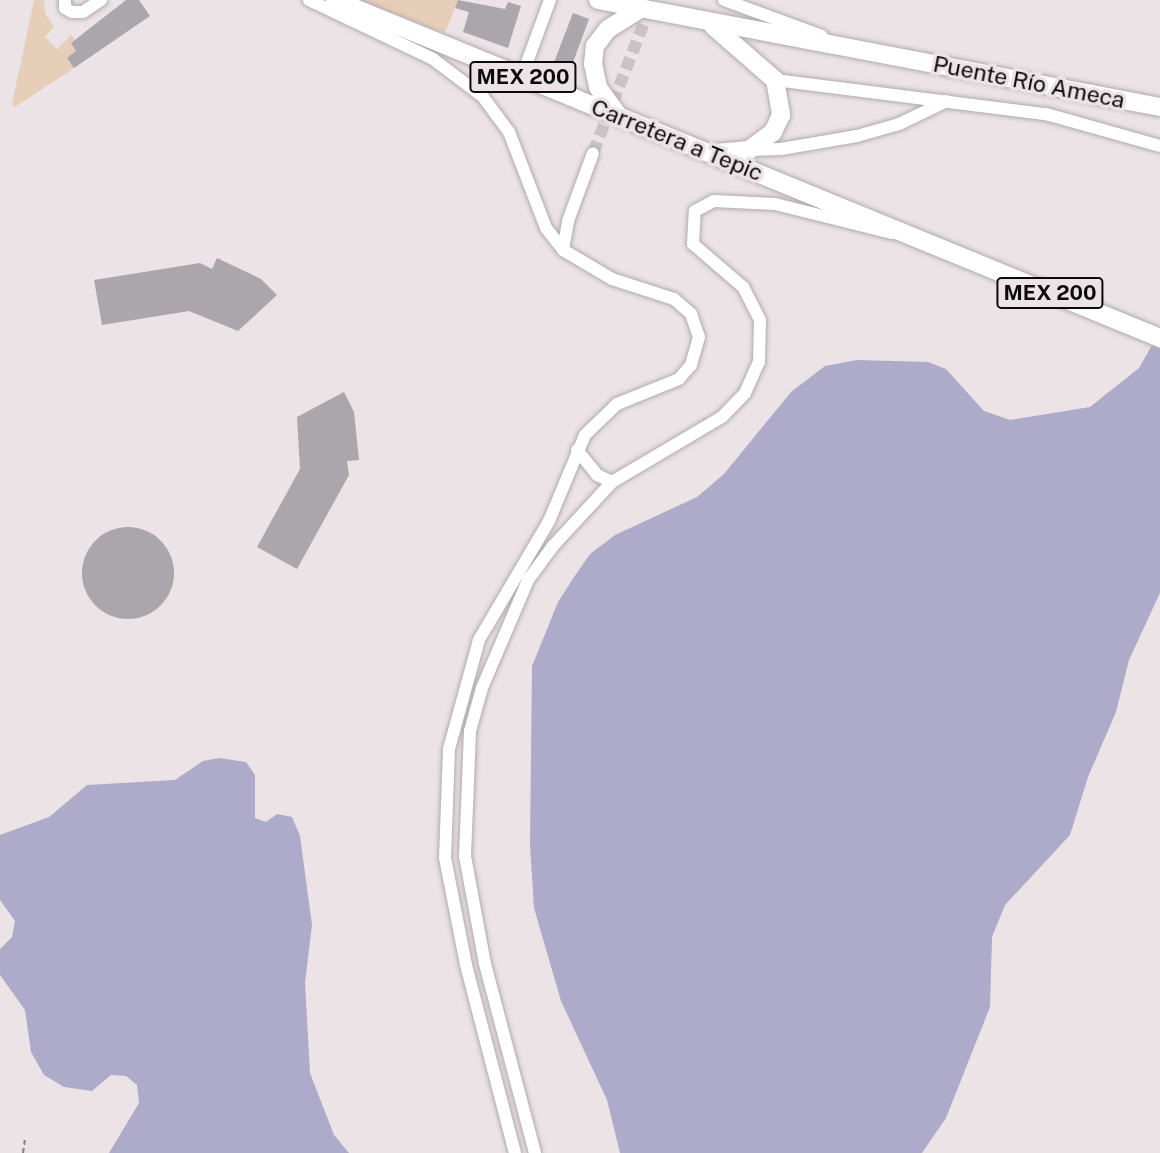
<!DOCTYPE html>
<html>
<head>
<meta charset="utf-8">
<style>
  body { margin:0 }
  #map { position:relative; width:1160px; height:1153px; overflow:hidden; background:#ebe3e5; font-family:"Public Sans",sans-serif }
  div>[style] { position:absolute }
  .green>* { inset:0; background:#e6ceb8 }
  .water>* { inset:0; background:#aeaac9 }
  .building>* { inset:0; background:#aba6ac }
  .round { border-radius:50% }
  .minor-tunnel>* { height:12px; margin-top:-6px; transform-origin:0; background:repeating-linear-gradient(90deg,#cac2c4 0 12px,transparent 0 18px) }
  .path>* { height:2px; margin-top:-1px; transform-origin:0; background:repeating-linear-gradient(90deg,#827d7e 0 5px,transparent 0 8.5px) }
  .roads { filter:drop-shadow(0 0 2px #b2aaad) drop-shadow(0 0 2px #b2aaad) }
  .minor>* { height:12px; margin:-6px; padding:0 6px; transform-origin:6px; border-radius:6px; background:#fff }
  .highway>* { height:18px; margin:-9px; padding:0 9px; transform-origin:9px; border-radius:9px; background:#fff }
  span { translate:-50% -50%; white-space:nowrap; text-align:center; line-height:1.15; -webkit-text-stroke:7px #ebe3e5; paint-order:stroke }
  .shield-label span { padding:2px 5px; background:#ebe3e5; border:2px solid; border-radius:5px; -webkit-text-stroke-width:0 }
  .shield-label { font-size:21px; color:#0d0a0b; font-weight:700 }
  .street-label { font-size:23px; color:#0d0a0b }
</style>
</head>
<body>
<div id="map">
  <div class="green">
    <i style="clip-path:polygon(34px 0,44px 0,45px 13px,54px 27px,45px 37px,57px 49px,71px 35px,75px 40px,71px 43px,76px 51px,74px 68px,15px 107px,12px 104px)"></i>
    <i style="clip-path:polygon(356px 0,458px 0,445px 33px)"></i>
  </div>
  <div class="water">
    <i style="clip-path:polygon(1152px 345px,1160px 349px,1160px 593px,1129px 660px,1116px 712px,1088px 777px,1070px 835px,1005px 905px,992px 937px,990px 1007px,946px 1118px,922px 1153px,620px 1153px,607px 1100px,561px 1001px,534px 908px,530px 845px,532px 666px,558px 602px,574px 577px,590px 554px,615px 535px,697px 497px,724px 474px,791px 392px,825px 366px,857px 360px,928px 362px,946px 369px,984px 411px,1010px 420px,1090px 407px,1139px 368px)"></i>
    <i style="clip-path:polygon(219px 758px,246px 762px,255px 775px,255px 818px,266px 822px,277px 814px,292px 817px,300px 836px,312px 925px,305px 983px,310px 1073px,334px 1135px,349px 1153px,109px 1153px,139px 1103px,137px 1085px,126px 1076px,111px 1075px,92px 1091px,64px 1087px,44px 1075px,31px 1052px,25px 1010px,0 975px,0 949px,12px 937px,15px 921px,0 900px,0 835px,49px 817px,87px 785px,175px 780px,203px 761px)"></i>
  </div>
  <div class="building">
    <i style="clip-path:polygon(126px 0,139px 0,150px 16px,74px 68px,67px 58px,76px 51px,71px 43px)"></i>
    <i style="clip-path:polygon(458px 0,505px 9px,508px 2px,521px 6px,508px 48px,463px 32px,469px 12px,455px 8px)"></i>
    <i style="clip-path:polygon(573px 13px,589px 19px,568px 76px,551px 70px)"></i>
    <i style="clip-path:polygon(217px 258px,261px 279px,277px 295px,238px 331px,189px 311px,102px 325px,94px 280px,200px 263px,212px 269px)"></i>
    <i style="clip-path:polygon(344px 392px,354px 412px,359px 460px,347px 461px,349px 475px,297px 569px,257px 547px,300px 469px,297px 417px)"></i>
    <i class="round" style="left:82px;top:527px;width:92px;height:92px"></i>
  </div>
  <div class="minor-tunnel">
    <i style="left:593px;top:153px;width:164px;rotate:-68.6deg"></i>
  </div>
  <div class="path">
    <i style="left:23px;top:1153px;width:14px;rotate:-82deg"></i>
  </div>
  <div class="roads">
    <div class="minor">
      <i style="left:65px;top:0;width:8px;rotate:90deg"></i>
      <i style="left:65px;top:8px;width:8px;rotate:30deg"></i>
      <i style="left:72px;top:12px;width:11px"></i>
      <i style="left:83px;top:12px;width:22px;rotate:-34deg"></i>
      <i style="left:309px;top:0;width:137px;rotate:25.4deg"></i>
      <i style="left:433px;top:59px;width:63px;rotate:37.2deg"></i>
      <i style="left:483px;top:97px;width:44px;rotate:53.4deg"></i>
      <i style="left:509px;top:132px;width:103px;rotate:68.9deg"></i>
      <i style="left:546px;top:228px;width:28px;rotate:52deg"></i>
      <i style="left:563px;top:250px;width:57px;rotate:30.6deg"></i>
      <i style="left:612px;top:279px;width:65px;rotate:17.9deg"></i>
      <i style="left:674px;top:299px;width:23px;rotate:41deg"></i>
      <i style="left:691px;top:314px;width:24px;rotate:71deg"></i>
      <i style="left:699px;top:337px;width:29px;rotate:106deg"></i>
      <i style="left:691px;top:365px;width:18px;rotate:131deg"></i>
      <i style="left:679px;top:379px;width:67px;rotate:158deg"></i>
      <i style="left:617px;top:404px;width:45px;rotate:135.9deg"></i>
      <i style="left:585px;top:435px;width:93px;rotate:112.7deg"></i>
      <i style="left:549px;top:521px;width:138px;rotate:120.5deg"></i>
      <i style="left:479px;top:640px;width:113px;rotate:105.4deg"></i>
      <i style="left:449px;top:749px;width:109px;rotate:92.1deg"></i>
      <i style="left:445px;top:858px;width:109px;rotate:78.9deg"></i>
      <i style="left:466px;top:965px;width:194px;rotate:75.4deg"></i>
      <i style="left:724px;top:0;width:104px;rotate:20.2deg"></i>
      <i style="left:522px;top:76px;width:81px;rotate:-69.8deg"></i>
      <i style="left:775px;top:80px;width:273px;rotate:7.2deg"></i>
      <i style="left:1046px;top:114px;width:118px;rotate:15.7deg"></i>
      <i style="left:749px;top:150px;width:32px;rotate:-2deg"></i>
      <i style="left:781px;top:149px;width:77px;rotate:-9.7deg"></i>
      <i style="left:857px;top:136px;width:44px;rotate:-15.9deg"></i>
      <i style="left:899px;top:124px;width:53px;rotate:-25.6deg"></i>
      <i style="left:563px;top:250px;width:29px;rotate:-80deg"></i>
      <i style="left:568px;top:221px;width:72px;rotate:-69.8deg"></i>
      <i style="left:577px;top:450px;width:32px;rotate:51deg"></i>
      <i style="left:597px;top:475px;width:17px;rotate:25deg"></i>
      <i style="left:535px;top:1153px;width:196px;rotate:-104.8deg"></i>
      <i style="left:485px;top:964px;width:110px;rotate:-100.5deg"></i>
      <i style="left:465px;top:856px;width:125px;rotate:-87.7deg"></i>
      <i style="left:470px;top:731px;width:45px;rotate:-74.4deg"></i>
      <i style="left:482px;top:688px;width:117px;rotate:-66.9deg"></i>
      <i style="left:528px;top:580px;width:42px;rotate:-53.7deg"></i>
      <i style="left:553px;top:546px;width:87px;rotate:-47.3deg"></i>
      <i style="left:612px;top:482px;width:128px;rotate:-30.6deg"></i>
      <i style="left:722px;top:417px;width:33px;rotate:-46deg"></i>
      <i style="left:745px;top:393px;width:34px;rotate:-66deg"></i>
      <i style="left:759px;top:362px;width:42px;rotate:-88.6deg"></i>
      <i style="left:760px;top:320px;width:37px;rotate:-117deg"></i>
      <i style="left:743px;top:287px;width:66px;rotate:-139.3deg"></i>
      <i style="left:693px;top:244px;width:33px;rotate:-87deg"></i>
      <i style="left:695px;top:211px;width:21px;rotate:-28deg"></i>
      <i style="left:714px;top:201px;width:61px;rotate:2.8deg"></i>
      <i style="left:775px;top:204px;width:121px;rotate:13.9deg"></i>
    </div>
    <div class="highway">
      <i style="left:335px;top:0;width:892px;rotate:22.28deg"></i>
      <i style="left:598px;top:0;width:572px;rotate:10.78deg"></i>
      <i style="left:713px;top:26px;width:82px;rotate:41.1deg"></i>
      <i style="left:775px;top:80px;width:36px;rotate:80deg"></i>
      <i style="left:781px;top:115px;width:19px;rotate:115deg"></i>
      <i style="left:773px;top:132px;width:30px;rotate:143deg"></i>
      <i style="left:749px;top:150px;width:36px;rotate:175deg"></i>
      <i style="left:618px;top:115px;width:34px;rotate:-126deg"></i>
      <i style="left:598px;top:87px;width:24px;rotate:-102deg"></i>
      <i style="left:593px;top:64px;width:18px;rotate:-84deg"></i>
      <i style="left:595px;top:46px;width:21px;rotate:-53deg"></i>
      <i style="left:608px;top:29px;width:39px;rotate:-32deg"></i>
    </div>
  </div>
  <div class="shield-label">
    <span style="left:523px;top:77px">MEX 200</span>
    <span style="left:1050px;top:293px">MEX 200</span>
  </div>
  <div class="street-label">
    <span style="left:1029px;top:82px;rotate:11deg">Puente Río Ameca</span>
    <span style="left:677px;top:140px;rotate:22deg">Carretera a Tepic</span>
  </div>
</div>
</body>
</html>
